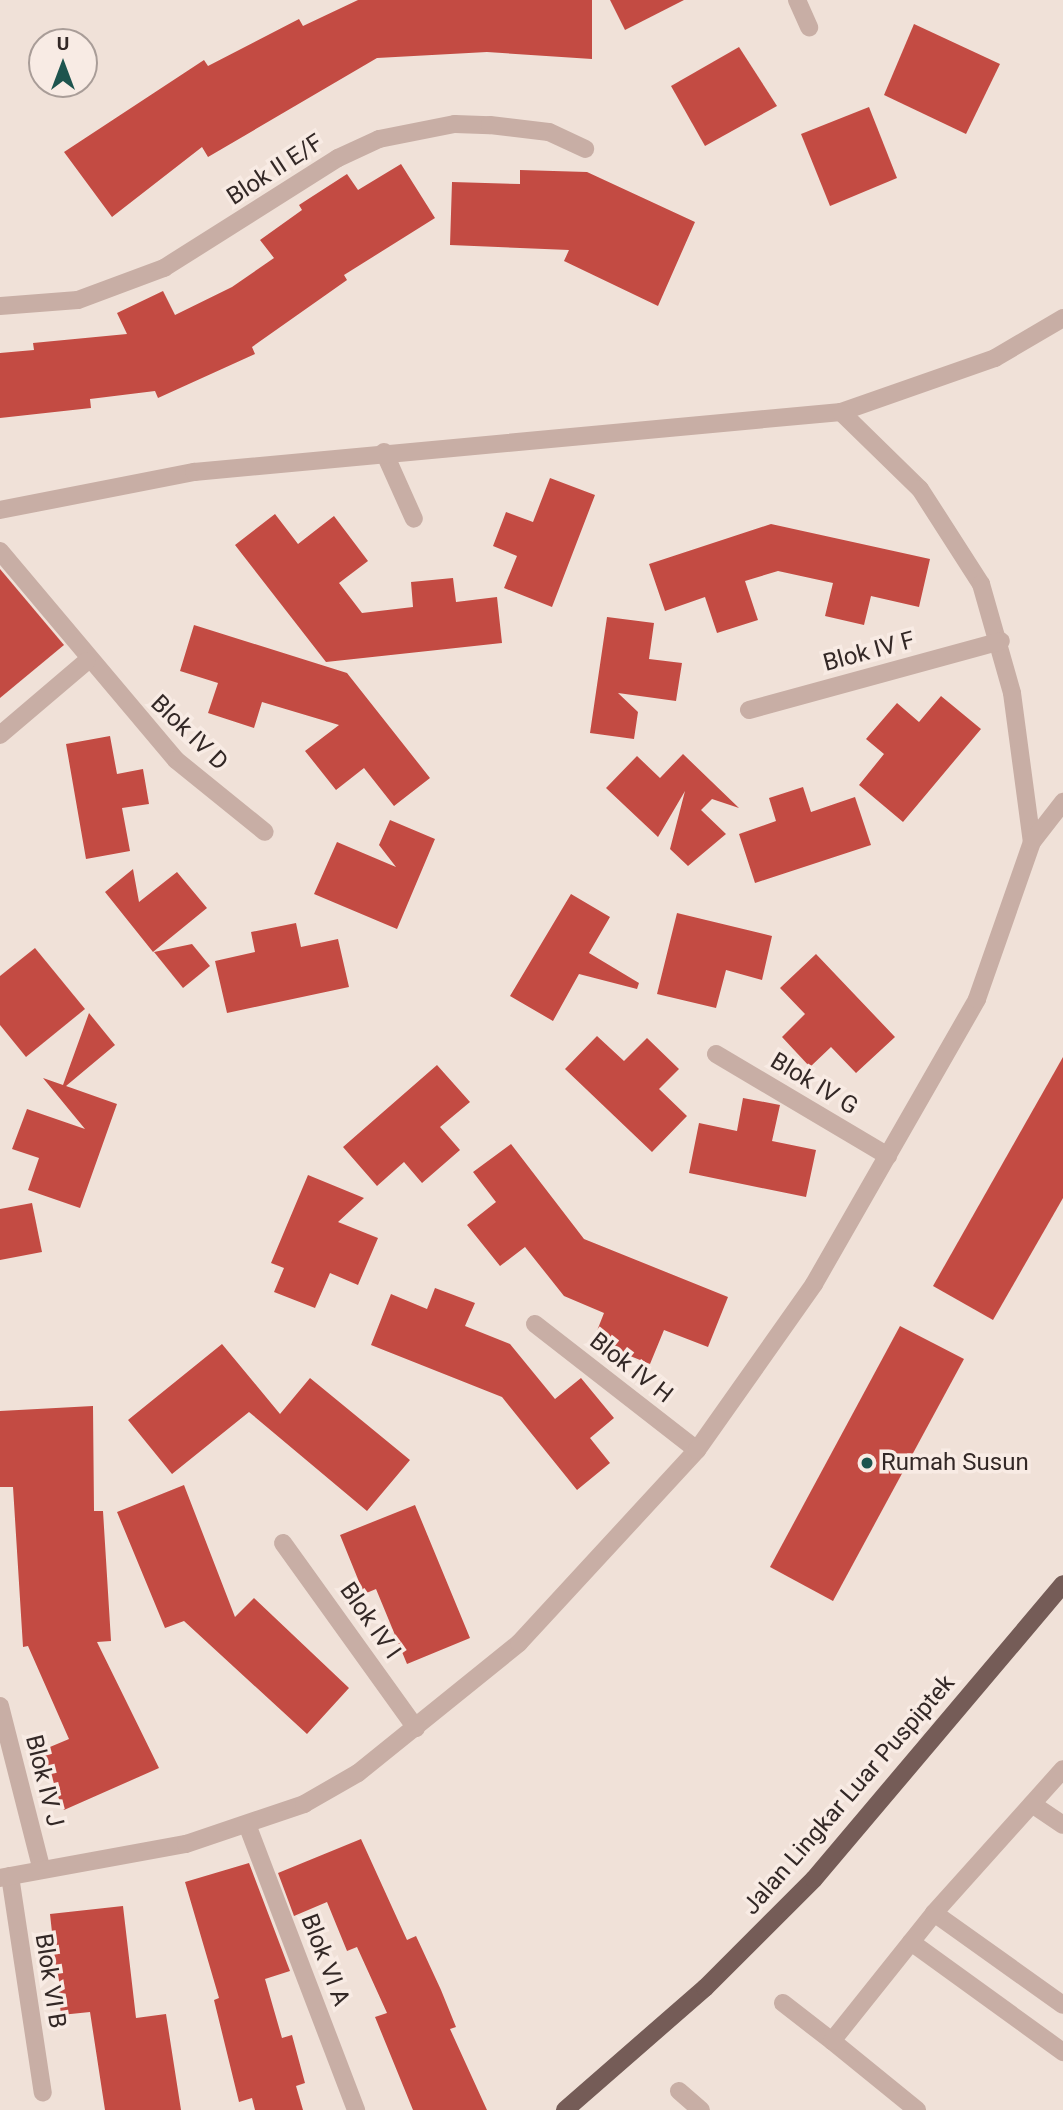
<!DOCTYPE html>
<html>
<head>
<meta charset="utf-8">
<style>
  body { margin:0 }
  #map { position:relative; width:1063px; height:2110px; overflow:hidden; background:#f0e1d8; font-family:Roboto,sans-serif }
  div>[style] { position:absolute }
  .building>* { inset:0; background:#c34b43 }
  .minor>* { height:18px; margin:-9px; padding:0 9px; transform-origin:9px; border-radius:9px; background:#c8aea5 }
  .major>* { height:18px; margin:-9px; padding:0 9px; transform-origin:9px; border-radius:9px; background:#755c57 }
  .dots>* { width:19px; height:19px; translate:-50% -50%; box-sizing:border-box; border:4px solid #f8ebe4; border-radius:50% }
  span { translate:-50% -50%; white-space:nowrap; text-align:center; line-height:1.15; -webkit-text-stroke:7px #f8ebe4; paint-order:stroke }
  .street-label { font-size:24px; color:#332826 }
  .poi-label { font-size:24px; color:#332826 }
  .left { translate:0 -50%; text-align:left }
  .north { position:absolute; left:28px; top:28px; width:70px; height:70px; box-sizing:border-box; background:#f8ebe4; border:2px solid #a99d98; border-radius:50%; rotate:0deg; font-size:19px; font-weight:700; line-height:28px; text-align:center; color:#332826 }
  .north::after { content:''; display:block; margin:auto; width:24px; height:32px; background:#1d544e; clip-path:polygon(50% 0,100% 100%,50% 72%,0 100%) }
</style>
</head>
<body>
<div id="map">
  <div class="building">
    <i style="clip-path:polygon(358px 0,592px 0,592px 59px,487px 52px,377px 58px,208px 157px,202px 147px,112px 217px,64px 152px,204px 60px,208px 66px,299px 19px,303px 26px)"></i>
    <i style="clip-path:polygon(610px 0,684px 0,625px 30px)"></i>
    <i style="clip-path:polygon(914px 24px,1000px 64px,966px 134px,884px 95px)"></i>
    <i style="clip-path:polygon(739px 47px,777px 106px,705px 146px,671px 86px)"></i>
    <i style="clip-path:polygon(869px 107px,897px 178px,830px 206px,801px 134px)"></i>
    <i style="clip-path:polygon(401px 164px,435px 218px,344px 275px,347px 280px,252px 347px,255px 354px,158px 398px,155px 391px,90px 399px,91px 408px,0 418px,0 353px,34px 350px,33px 343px,127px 334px,117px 313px,163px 291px,175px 315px,232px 287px,274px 258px,260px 240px,302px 210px,299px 205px,347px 174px,358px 190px)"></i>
    <i style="clip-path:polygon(520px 170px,587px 172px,695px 222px,658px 306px,564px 261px,569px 250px,450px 245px,452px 182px,520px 184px)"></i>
    <i style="clip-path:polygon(550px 478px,595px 495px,552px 607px,504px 588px,517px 556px,493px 546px,506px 512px,533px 522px)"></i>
    <i style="clip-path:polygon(275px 514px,298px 544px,334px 516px,368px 561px,339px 583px,362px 613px,413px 607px,411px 582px,453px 578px,456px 602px,497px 597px,502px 643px,326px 662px,235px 545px)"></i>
    <i style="clip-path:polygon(771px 524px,930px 559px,919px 607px,871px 596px,864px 625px,825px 616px,833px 583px,778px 571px,745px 581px,758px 620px,717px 633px,705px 597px,665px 611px,649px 564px)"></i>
    <i style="clip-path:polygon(0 569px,64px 645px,0 698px)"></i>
    <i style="clip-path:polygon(607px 617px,654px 623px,649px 659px,682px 663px,676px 701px,618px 693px,638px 712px,634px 739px,590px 733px)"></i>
    <i style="clip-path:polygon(194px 625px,347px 673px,430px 778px,394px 806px,364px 768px,336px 790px,305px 751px,339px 725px,262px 702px,254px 728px,208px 713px,218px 683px,180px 671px)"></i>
    <i style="clip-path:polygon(941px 696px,981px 729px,903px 822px,859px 785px,884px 754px,866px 739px,897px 703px,919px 722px)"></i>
    <i style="clip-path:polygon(110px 736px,117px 774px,143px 769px,149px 804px,122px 808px,130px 851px,86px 859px,66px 744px)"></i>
    <i style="clip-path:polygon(683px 754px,739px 808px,712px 799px,701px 810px,726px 834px,688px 866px,670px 849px,685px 791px,658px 837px,606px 788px,637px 756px,660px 778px)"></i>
    <i style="clip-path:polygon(803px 787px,811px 812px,855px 797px,871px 845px,755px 883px,739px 834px,776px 821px,769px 798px)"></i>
    <i style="clip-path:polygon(390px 820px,435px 839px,397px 929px,314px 894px,337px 842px,396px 867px,379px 845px)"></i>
    <i style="clip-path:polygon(133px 869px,139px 902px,177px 872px,207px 908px,153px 952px,105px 892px)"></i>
    <i style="clip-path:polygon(571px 894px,610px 917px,589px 953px,639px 983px,637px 989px,579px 974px,553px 1021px,510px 996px)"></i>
    <i style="clip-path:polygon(677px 913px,772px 936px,762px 980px,726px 970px,716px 1008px,657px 994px)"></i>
    <i style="clip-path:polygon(296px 923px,301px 947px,338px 939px,349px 987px,227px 1013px,215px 961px,255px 952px,251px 932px)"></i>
    <i style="clip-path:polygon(192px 944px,210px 966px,183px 988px,154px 952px)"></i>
    <i style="clip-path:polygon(35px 948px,85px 1009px,26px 1057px,0 1025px,0 976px)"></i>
    <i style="clip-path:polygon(816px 954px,895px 1037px,856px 1073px,831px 1047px,810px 1067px,782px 1037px,805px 1014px,780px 988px)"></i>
    <i style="clip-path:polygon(89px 1013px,115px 1045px,66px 1086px,117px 1104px,80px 1208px,28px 1190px,39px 1158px,12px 1149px,27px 1109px,85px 1129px,43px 1078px,63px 1085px)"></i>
    <i style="clip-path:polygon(597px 1036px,624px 1061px,647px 1038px,679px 1069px,659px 1089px,687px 1116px,652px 1152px,565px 1069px)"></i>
    <i style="clip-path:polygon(1063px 1057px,1063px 1198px,993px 1320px,933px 1286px)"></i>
    <i style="clip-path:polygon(437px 1065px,470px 1102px,440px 1127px,460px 1150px,422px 1183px,404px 1162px,377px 1186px,343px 1147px)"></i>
    <i style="clip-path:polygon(743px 1098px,780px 1105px,772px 1141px,816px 1150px,806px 1197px,689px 1173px,699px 1123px,737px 1131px)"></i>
    <i style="clip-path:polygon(511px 1144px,584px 1239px,728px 1297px,708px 1347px,664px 1330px,650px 1364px,593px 1341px,604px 1313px,564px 1296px,525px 1247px,500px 1266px,467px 1225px,496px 1202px,473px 1172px)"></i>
    <i style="clip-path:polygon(308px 1175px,364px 1198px,338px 1222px,378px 1238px,358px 1285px,330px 1273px,315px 1308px,274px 1292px,284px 1268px,271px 1263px)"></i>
    <i style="clip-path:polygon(32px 1203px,42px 1252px,0 1260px,0 1209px)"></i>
    <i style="clip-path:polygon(435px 1288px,475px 1303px,465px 1326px,510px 1344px,555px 1399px,581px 1378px,614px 1418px,590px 1438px,610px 1463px,577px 1490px,502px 1397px,371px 1345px,391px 1294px,427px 1309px)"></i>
    <i style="clip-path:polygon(900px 1326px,964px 1359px,833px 1601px,770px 1567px)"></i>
    <i style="clip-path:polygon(222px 1344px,280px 1414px,310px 1378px,410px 1460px,367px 1511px,249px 1412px,172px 1474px,128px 1420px)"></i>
    <i style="clip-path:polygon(93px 1406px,94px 1511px,103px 1511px,111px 1641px,97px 1642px,159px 1768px,64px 1810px,38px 1752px,69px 1739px,28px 1646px,23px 1647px,13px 1487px,0 1487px,0 1411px)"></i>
    <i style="clip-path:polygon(184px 1485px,235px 1617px,254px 1598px,349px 1688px,307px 1734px,184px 1621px,165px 1628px,117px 1512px)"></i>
    <i style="clip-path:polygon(415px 1505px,470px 1638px,407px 1664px,376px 1589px,364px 1594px,340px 1535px)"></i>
    <i style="clip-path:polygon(361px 1839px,407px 1940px,416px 1936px,441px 1990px,456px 2027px,450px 2029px,487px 2110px,413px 2110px,375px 2017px,387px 2013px,357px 1947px,347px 1951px,327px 1902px,294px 1916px,278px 1873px)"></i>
    <i style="clip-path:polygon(249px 1863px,290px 1971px,265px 1979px,282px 2038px,292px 2035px,305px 2083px,296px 2086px,303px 2110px,255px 2110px,252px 2098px,239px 2102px,214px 2000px,219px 1998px,185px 1882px)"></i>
    <i style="clip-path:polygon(123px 1906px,136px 2018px,166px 2014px,181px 2110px,105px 2110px,90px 2012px,61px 2015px,50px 1914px)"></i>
  </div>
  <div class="minor">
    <i style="left:797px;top:0;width:30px;rotate:66deg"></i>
    <i style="left:0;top:306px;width:78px;rotate:-4.4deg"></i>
    <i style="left:78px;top:300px;width:92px;rotate:-20.4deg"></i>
    <i style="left:164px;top:268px;width:206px;rotate:-32.3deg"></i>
    <i style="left:338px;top:158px;width:45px;rotate:-24.9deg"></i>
    <i style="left:379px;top:139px;width:77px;rotate:-11.2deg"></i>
    <i style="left:455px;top:124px;width:35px;rotate:2deg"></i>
    <i style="left:490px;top:125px;width:59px;rotate:6.8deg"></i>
    <i style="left:549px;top:132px;width:40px;rotate:25deg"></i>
    <i style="left:841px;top:412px;width:163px;rotate:-19.3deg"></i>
    <i style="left:995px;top:358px;width:79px;rotate:-30.5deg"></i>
    <i style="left:384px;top:452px;width:73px;rotate:65.9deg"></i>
    <i style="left:0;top:510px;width:198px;rotate:-11.1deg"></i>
    <i style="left:194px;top:472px;width:650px;rotate:-5.3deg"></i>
    <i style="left:841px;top:412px;width:110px;rotate:44.3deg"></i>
    <i style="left:920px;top:489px;width:113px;rotate:57.3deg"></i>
    <i style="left:981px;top:584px;width:113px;rotate:74.1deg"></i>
    <i style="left:1012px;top:693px;width:150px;rotate:82.4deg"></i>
    <i style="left:0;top:551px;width:273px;rotate:49.9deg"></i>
    <i style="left:176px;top:760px;width:114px;rotate:39deg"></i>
    <i style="left:749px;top:710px;width:261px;rotate:-15.3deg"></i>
    <i style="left:0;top:735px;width:114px;rotate:-40.4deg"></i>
    <i style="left:716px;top:1054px;width:200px;rotate:30.7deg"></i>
    <i style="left:535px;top:1324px;width:205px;rotate:37.9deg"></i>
    <i style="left:283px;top:1543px;width:228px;rotate:54.3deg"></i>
    <i style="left:0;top:1706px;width:166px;rotate:75.7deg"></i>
    <i style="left:1032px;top:1804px;width:37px;rotate:34deg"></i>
    <i style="left:248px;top:1827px;width:303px;rotate:69.1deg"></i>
    <i style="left:10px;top:1876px;width:219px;rotate:81.4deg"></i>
    <i style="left:0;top:1878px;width:189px;rotate:-10.4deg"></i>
    <i style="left:186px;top:1844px;width:125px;rotate:-18.7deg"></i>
    <i style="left:304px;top:1804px;width:62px;rotate:-29.9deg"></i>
    <i style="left:358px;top:1773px;width:207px;rotate:-38.9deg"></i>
    <i style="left:519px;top:1643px;width:263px;rotate:-47.3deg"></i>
    <i style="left:697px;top:1450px;width:203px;rotate:-54.8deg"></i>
    <i style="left:814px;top:1284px;width:328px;rotate:-60.2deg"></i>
    <i style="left:977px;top:999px;width:166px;rotate:-70.7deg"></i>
    <i style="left:1032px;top:842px;width:51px;rotate:-52.2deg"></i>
    <i style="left:934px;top:1913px;width:158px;rotate:35.5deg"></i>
    <i style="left:911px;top:1942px;width:188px;rotate:35.9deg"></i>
    <i style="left:783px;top:2003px;width:62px;rotate:37.8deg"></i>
    <i style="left:679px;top:2091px;width:29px;rotate:41deg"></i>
    <i style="left:917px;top:2110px;width:109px;rotate:-140.9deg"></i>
    <i style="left:832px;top:2041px;width:164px;rotate:-51.4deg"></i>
    <i style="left:934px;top:1913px;width:193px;rotate:-48.1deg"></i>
  </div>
  <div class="major">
    <i style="left:565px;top:2110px;width:186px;rotate:-41.1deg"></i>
    <i style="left:705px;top:1988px;width:154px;rotate:-45deg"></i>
    <i style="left:814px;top:1879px;width:386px;rotate:-49.8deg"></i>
  </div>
  <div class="dots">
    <i style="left:867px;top:1463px;background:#1d544e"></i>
  </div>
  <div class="street-label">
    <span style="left:275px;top:170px;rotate:-33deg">Blok II E/F</span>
    <span style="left:869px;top:652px;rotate:-15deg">Blok IV F</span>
    <span style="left:189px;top:733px;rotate:44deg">Blok IV D</span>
    <span style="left:814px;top:1084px;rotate:31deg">Blok IV G</span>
    <span style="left:631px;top:1368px;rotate:38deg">Blok IV H</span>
    <span style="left:370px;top:1621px;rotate:55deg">Blok IV I</span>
    <span style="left:44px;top:1781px;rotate:76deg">Blok IV J</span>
    <span style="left:849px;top:1795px;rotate:-49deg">Jalan Lingkar Luar Puspiptek</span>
    <span style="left:325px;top:1960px;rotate:69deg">Blok VI A</span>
    <span style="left:50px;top:1981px;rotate:81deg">Blok VI B</span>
  </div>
  <div class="poi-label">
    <span class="left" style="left:881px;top:1463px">Rumah Susun</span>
  </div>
  <div class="north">U</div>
</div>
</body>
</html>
